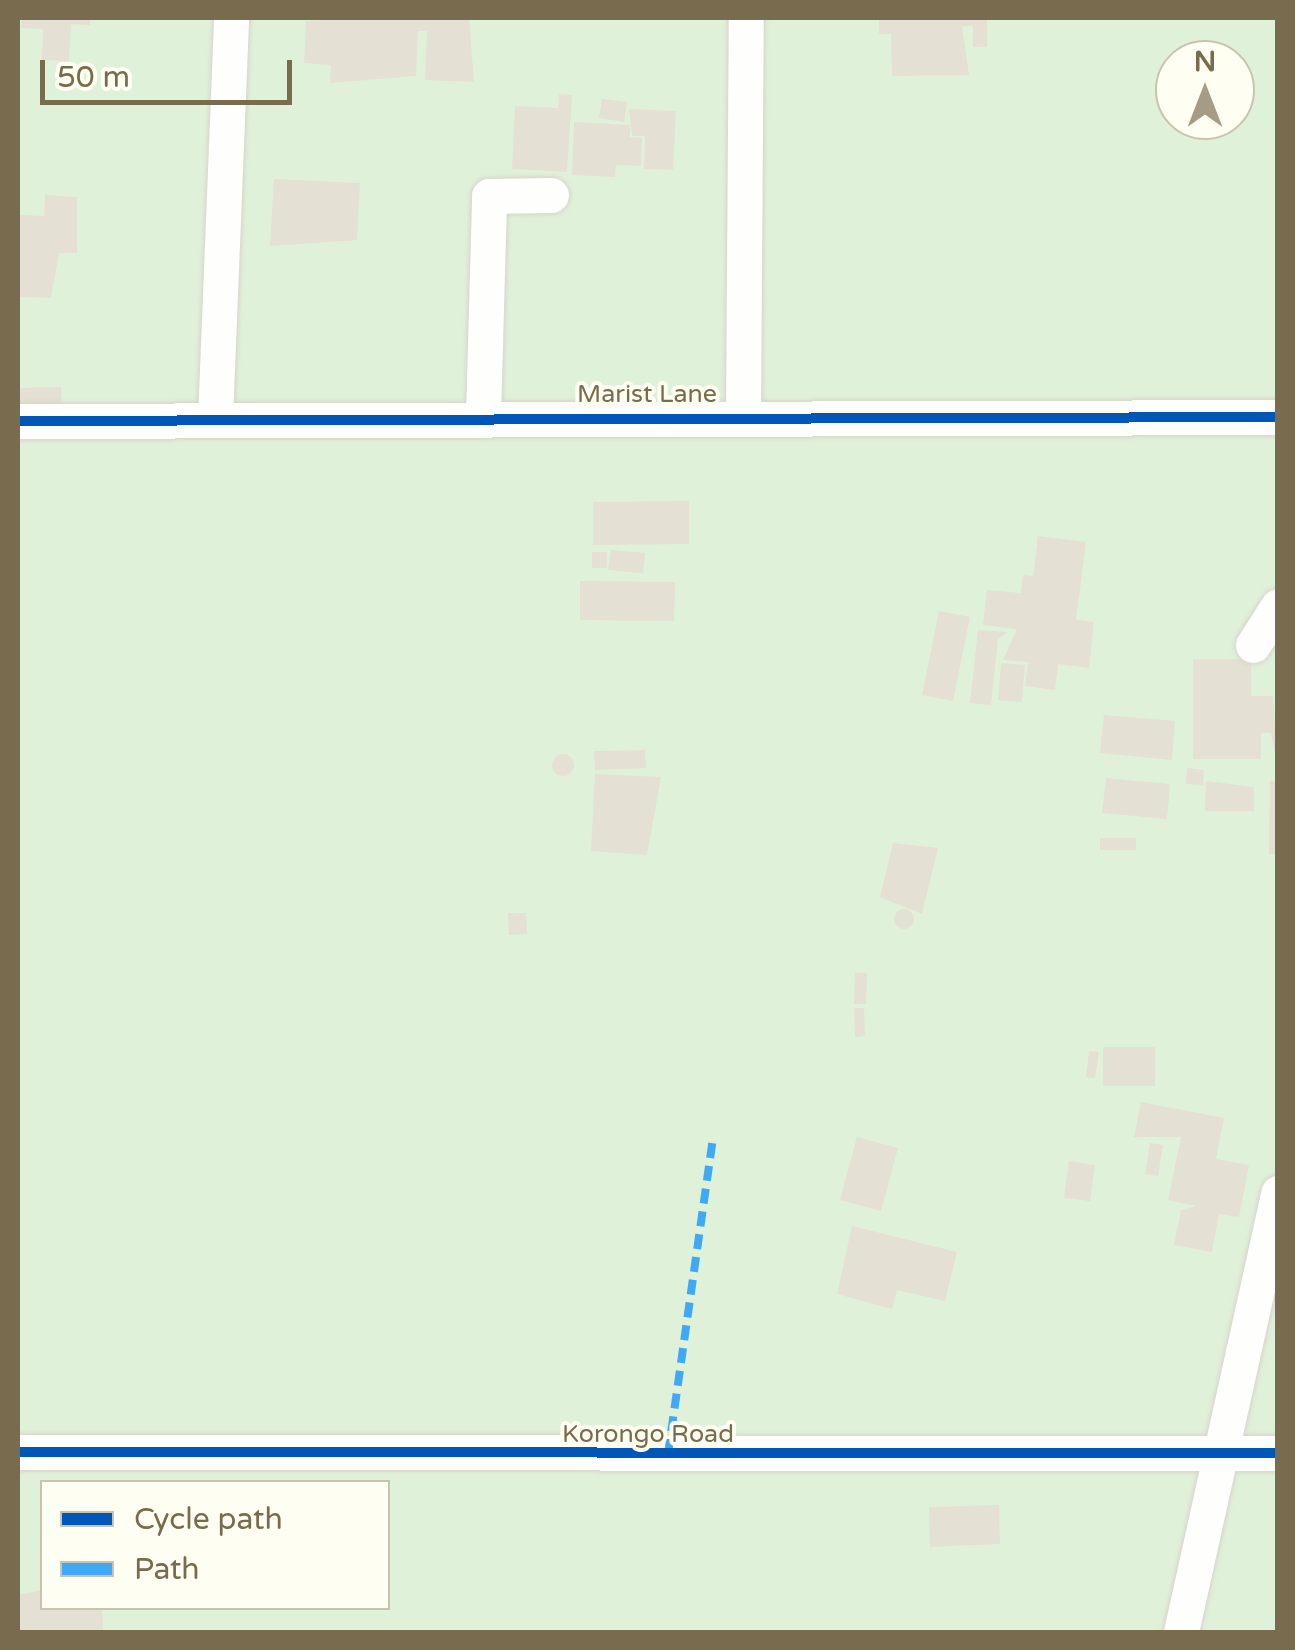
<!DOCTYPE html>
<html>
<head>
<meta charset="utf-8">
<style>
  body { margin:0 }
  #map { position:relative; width:1295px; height:1650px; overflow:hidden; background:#f9f8ef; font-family:"Varela Round",sans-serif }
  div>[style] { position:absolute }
  .green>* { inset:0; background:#e0f1da }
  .building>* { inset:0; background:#e4e0d3 }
  .round { border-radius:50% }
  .roads { filter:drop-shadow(0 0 2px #d7d4ca) drop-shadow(0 0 2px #d7d4ca) }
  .minor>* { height:35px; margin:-17.5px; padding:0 17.5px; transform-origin:17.5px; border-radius:17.5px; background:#fefefd }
  .quiet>* { height:8px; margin-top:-4px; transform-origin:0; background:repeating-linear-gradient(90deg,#3fa9f5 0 15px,transparent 0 23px) }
  .cycleway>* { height:10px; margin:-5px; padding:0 5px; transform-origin:5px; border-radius:5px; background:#0057b8 }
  span { translate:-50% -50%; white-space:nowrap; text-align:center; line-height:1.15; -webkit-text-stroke:8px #fffef2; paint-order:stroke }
  .street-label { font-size:25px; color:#796b4d }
  .frame { position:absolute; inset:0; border:20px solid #796b4d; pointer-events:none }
  .legend { position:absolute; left:40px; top:1480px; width:350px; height:130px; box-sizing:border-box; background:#fffef2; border:2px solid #c9c3b0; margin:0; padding:12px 18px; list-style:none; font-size:30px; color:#796b4d }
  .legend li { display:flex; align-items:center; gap:20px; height:50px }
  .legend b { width:50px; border:2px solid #c9c3b0 }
  .north { position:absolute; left:1155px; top:40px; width:100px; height:100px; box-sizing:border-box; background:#fffef2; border:2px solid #c9c3b0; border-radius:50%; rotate:0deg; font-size:28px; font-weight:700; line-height:40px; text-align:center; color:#796b4d }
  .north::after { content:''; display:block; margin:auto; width:35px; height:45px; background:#a69c86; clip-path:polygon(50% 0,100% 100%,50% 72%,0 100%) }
  .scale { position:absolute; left:40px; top:60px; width:252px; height:45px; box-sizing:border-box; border:5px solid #796b4d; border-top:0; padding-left:12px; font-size:30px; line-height:35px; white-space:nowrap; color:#796b4d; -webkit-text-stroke:8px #fffef2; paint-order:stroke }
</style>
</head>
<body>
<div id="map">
  <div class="green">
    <i style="clip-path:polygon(evenodd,18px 18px,1277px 18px,1277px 1632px,18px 1632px,18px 18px,1175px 60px,1235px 60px,1235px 120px,1175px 120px,1175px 60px,18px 18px,42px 1482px,388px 1482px,388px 1608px,42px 1608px,42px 1482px)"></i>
  </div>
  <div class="building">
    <i style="clip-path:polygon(22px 18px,90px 18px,90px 25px,71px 24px,69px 61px,42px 60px,43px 29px,21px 28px)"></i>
    <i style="clip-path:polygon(357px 18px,469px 18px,474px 82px,425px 80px,427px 31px,418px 31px,416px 76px,330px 83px,331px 65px,304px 63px,306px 21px)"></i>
    <i style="clip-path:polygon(879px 18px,987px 18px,987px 47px,973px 47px,973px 26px,962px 26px,969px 75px,892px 76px,891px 34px,879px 34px)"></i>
    <i style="clip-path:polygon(559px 94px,572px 95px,567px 172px,512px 169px,515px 106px,558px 108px)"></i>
    <i style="clip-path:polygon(602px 99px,627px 102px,624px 122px,599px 118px)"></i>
    <i style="clip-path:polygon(629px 109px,676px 111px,673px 170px,644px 169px,645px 136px,632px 136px)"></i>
    <i style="clip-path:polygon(574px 122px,630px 125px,630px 137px,642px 138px,641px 166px,616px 165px,615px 177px,572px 175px)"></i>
    <i style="clip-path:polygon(274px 179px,360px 183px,357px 240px,270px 246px)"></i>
    <i style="clip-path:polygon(45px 195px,77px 197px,77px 253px,59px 253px,51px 298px,18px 297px,18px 215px,44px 216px)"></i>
    <i style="clip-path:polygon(61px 387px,62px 412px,18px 413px,18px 388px)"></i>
    <i style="clip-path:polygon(689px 501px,689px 544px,593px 545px,593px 502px)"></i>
    <i style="clip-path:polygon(1038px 536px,1086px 542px,1076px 620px,1094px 622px,1089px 668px,1058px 664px,1055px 690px,1025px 686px,1028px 662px,1003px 660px,1017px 629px,983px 625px,987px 590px,1021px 593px,1023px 575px,1033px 576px)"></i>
    <i style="clip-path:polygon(611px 550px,645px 553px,643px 573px,608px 570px)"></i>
    <i style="clip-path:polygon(592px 552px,607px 552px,607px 568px,592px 568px)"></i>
    <i style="clip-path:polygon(580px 581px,675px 582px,674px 621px,580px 620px)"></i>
    <i style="clip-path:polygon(939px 611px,970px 617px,953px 701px,922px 695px)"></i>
    <i style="clip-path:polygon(978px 630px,1008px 632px,998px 639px,991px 705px,970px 703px)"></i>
    <i style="clip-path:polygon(1193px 659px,1251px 659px,1251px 696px,1273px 696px,1278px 769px,1271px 733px,1261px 733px,1261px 759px,1193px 759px)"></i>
    <i style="clip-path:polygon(1001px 663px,1025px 665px,1022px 702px,998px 700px)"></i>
    <i style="clip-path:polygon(1104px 715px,1175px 721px,1172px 760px,1100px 753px)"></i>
    <i style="clip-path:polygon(645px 750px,646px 768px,595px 770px,594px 751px)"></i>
    <i class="round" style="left:552px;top:754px;width:22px;height:22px"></i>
    <i style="clip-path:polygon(1187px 768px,1204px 770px,1203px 785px,1186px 784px)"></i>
    <i style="clip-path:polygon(595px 774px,661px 777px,647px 855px,591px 851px)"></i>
    <i style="clip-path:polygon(1106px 778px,1170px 784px,1167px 819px,1102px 813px)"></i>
    <i style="clip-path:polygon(1206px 781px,1254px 787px,1254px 811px,1205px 811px)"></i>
    <i style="clip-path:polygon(1270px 781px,1278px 781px,1278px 854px,1269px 854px)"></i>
    <i style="clip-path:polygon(1100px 838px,1136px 838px,1136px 850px,1100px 850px)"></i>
    <i style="clip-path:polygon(893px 843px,938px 848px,922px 914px,880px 897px)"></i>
    <i class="round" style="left:894px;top:909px;width:20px;height:20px"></i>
    <i style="clip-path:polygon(508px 913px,526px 913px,527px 934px,509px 935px)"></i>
    <i style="clip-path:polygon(855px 973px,867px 973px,866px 1004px,854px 1004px)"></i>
    <i style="clip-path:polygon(854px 1008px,864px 1008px,865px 1036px,855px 1037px)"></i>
    <i style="clip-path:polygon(1103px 1047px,1155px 1047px,1155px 1086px,1103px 1086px)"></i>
    <i style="clip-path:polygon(1089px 1051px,1099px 1052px,1095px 1078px,1086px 1077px)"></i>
    <i style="clip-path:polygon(1141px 1102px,1224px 1118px,1216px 1159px,1249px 1165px,1239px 1217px,1219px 1214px,1212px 1252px,1174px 1245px,1181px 1210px,1196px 1206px,1168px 1200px,1181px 1137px,1134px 1137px)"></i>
    <i style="clip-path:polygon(857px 1137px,898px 1148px,881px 1211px,840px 1200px)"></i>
    <i style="clip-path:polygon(1150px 1143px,1163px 1145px,1158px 1176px,1145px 1174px)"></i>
    <i style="clip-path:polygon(1069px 1161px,1095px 1165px,1090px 1201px,1064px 1198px)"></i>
    <i style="clip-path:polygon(852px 1226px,957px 1252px,945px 1301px,897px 1290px,892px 1309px,837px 1294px)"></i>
    <i style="clip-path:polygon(999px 1505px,1000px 1544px,930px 1547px,929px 1507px)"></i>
    <i style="clip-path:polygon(42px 1590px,42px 1608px,102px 1608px,103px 1632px,18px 1632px,18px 1595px)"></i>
  </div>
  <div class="roads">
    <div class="minor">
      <i style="left:743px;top:414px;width:396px;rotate:-89.6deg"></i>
      <i style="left:483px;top:416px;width:220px;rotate:-88.4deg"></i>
      <i style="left:489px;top:196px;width:62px;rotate:-0.9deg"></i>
      <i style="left:215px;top:419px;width:401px;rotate:-87.7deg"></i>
      <i style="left:18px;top:421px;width:1260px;rotate:-0.18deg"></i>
      <i style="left:1253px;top:645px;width:46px;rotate:-57.3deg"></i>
      <i style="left:18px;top:1452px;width:1260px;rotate:0.05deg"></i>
      <i style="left:1181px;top:1632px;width:450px;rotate:-77.5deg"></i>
    </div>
  </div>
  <div class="quiet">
    <i style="left:668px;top:1454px;width:321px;rotate:-81.9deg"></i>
  </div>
  <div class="cycleway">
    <i style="left:18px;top:421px;width:1260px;rotate:-0.18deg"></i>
    <i style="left:18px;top:1452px;width:1260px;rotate:0.05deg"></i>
  </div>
  <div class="street-label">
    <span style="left:647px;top:394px">Marist Lane</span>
    <span style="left:648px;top:1434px">Korongo Road</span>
  </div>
  <div class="frame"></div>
  <ul class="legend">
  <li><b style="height:12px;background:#0057b8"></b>Cycle path</li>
  <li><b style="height:12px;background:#3fa9f5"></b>Path</li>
  </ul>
  <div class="north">N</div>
  <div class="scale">50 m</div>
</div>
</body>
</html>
